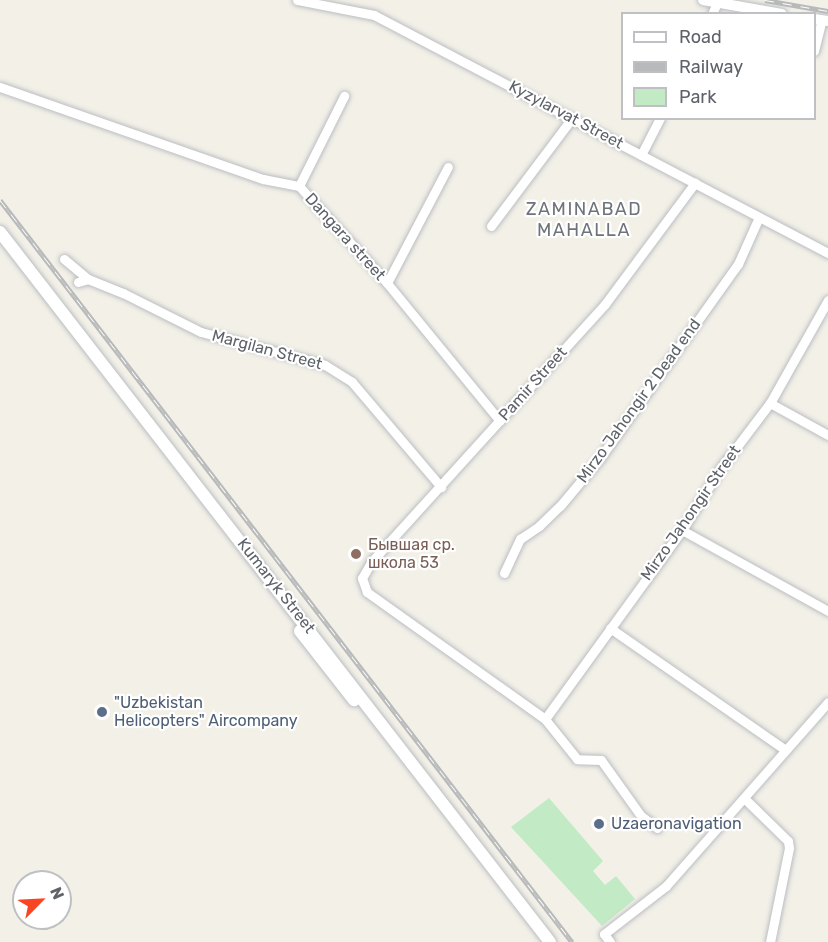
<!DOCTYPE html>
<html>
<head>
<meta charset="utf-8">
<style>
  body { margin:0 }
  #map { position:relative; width:828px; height:942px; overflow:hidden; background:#f2f0e7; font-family:Rubik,sans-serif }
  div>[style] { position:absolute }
  .green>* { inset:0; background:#c2ebc5 }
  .roads { filter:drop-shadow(0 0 2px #bbbec3) drop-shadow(0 0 2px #bbbec3) }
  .minor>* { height:9px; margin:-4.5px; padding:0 4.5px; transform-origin:4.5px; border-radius:4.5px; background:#fff }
  .tertiary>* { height:10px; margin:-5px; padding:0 5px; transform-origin:5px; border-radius:5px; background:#fff }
  .secondary>* { height:12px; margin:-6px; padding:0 6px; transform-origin:6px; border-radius:6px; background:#fff }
  .rail>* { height:5px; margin-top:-2.5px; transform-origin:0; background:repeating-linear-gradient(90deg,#fff 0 9px,#b8b9ba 0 18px); box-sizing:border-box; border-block:2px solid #b8b9ba }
  .dots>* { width:16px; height:16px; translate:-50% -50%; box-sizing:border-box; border:3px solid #fff; border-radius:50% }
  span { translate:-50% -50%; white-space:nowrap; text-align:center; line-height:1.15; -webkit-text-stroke:4.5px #fff; paint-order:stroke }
  .street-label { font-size:16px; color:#5e6269 }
  .education-label { font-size:16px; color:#785e54 }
  .left { translate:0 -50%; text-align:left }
  .service-label { font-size:16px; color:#4e5e75 }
  .neighbourhood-label { font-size:18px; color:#6f747b; letter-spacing:1.5px }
  .legend { position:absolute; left:621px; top:12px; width:195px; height:108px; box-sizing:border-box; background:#fff; border:2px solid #bfc0c3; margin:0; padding:8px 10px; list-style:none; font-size:18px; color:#5e6269 }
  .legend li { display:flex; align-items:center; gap:12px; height:30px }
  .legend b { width:30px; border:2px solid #bfc0c3 }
  .north { position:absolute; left:12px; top:870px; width:60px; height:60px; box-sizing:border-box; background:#fff; border:2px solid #bfc0c3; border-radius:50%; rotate:66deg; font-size:16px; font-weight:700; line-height:24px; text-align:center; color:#5e6269 }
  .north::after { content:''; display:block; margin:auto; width:21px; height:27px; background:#fa4525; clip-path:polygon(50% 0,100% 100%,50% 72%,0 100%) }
</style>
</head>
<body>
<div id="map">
  <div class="green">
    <i style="clip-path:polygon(549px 798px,603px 861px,593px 871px,605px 885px,616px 876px,635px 899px,602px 926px,511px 827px)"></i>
  </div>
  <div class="roads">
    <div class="minor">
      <i style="left:297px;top:0;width:78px;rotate:11deg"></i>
      <i style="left:374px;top:15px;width:513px;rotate:27.66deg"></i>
      <i style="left:712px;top:14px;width:12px;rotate:-66deg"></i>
      <i style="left:814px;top:51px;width:32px;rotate:-76deg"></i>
      <i style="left:0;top:87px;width:279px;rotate:19.3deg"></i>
      <i style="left:263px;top:179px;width:37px;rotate:11deg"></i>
      <i style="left:299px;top:186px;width:131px;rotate:47.8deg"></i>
      <i style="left:387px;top:283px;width:178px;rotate:50.7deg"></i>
      <i style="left:641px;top:155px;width:42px;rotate:-62.8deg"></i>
      <i style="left:299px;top:186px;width:101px;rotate:-63.4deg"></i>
      <i style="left:491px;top:226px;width:135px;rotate:-53.1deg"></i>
      <i style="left:64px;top:259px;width:31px;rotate:40deg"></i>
      <i style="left:78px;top:282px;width:10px;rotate:-17deg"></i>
      <i style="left:88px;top:279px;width:38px;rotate:22deg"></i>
      <i style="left:123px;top:293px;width:87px;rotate:26.6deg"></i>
      <i style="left:201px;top:332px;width:128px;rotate:14.9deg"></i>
      <i style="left:325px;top:365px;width:32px;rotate:32deg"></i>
      <i style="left:352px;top:382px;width:138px;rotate:49.7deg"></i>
      <i style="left:387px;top:283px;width:131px;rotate:-62.3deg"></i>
      <i style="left:770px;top:403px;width:66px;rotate:28.9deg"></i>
      <i style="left:682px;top:530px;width:167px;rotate:29deg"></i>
      <i style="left:504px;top:573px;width:38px;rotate:-65deg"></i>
      <i style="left:520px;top:539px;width:23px;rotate:-34deg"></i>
      <i style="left:539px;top:526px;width:29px;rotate:-44deg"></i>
      <i style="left:560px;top:506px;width:62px;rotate:-50.2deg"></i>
      <i style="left:600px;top:458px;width:238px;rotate:-54.6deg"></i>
      <i style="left:738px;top:264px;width:51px;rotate:-65.9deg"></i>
      <i style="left:610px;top:628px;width:212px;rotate:34.8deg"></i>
      <i style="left:545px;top:719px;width:233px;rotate:-54.1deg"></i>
      <i style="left:682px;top:530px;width:72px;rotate:-58.1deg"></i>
      <i style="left:720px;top:469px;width:83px;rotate:-52.9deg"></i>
      <i style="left:770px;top:403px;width:118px;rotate:-60.6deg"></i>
      <i style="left:745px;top:799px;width:60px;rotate:44.3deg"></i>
      <i style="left:788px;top:841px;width:7px;rotate:82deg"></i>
      <i style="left:789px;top:848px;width:96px;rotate:101.4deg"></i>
      <i style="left:657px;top:828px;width:20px;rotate:-143deg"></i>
      <i style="left:641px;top:816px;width:69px;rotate:-125.5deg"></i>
      <i style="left:601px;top:760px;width:24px;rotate:-178deg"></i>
      <i style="left:577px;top:759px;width:51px;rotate:-128.7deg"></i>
      <i style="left:545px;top:719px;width:219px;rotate:-144.5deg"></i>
      <i style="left:367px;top:592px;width:15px;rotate:-110deg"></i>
      <i style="left:362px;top:578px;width:20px;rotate:-60deg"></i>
      <i style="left:372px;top:561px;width:347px;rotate:-47.8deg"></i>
      <i style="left:605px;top:304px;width:151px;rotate:-53.4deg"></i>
      <i style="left:610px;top:942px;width:10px;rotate:-127deg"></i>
      <i style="left:604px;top:934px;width:78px;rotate:-37.7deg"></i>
      <i style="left:666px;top:886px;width:245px;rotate:-48.6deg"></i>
    </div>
    <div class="tertiary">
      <i style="left:703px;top:0;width:80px;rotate:10deg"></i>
      <i style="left:814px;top:19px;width:14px;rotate:8deg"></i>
    </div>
    <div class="secondary">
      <i style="left:0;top:232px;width:898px;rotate:52.24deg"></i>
      <i style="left:300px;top:631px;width:88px;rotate:52deg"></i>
    </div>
  </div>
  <div class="rail">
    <i style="left:765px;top:0;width:64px;rotate:9.9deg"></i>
    <i style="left:0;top:200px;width:937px;rotate:52.37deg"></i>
  </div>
  <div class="dots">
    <i style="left:356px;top:554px;background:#8d6e63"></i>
    <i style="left:102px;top:712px;background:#5c6f8a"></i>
    <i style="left:599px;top:824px;background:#5c6f8a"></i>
  </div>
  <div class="street-label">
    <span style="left:566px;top:115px;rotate:28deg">Kyzylarvat Street</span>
    <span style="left:345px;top:237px;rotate:48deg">Dangara street</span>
    <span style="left:267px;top:350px;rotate:15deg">Margilan Street</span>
    <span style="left:533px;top:384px;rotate:-48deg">Pamir Street</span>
    <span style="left:639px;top:401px;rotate:-54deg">Mirzo Jahongir 2 Dead end</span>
    <span style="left:691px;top:513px;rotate:-55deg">Mirzo Jahongir Street</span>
    <span style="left:276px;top:586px;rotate:52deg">Kumaryk Street</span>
  </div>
  <div class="education-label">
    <span class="left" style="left:368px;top:554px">Бывшая ср.<br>школа 53</span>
  </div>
  <div class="service-label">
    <span class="left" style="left:114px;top:712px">"Uzbekistan<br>Helicopters" Aircompany</span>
    <span class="left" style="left:611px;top:824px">Uzaeronavigation</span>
  </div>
  <div class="neighbourhood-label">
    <span style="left:584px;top:220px">ZAMINABAD<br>MAHALLA</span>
  </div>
  <ul class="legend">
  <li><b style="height:8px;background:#fff"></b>Road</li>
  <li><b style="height:8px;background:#b8b9ba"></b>Railway</li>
  <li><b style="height:16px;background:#c2ebc5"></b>Park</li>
  </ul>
  <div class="north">N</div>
</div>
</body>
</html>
